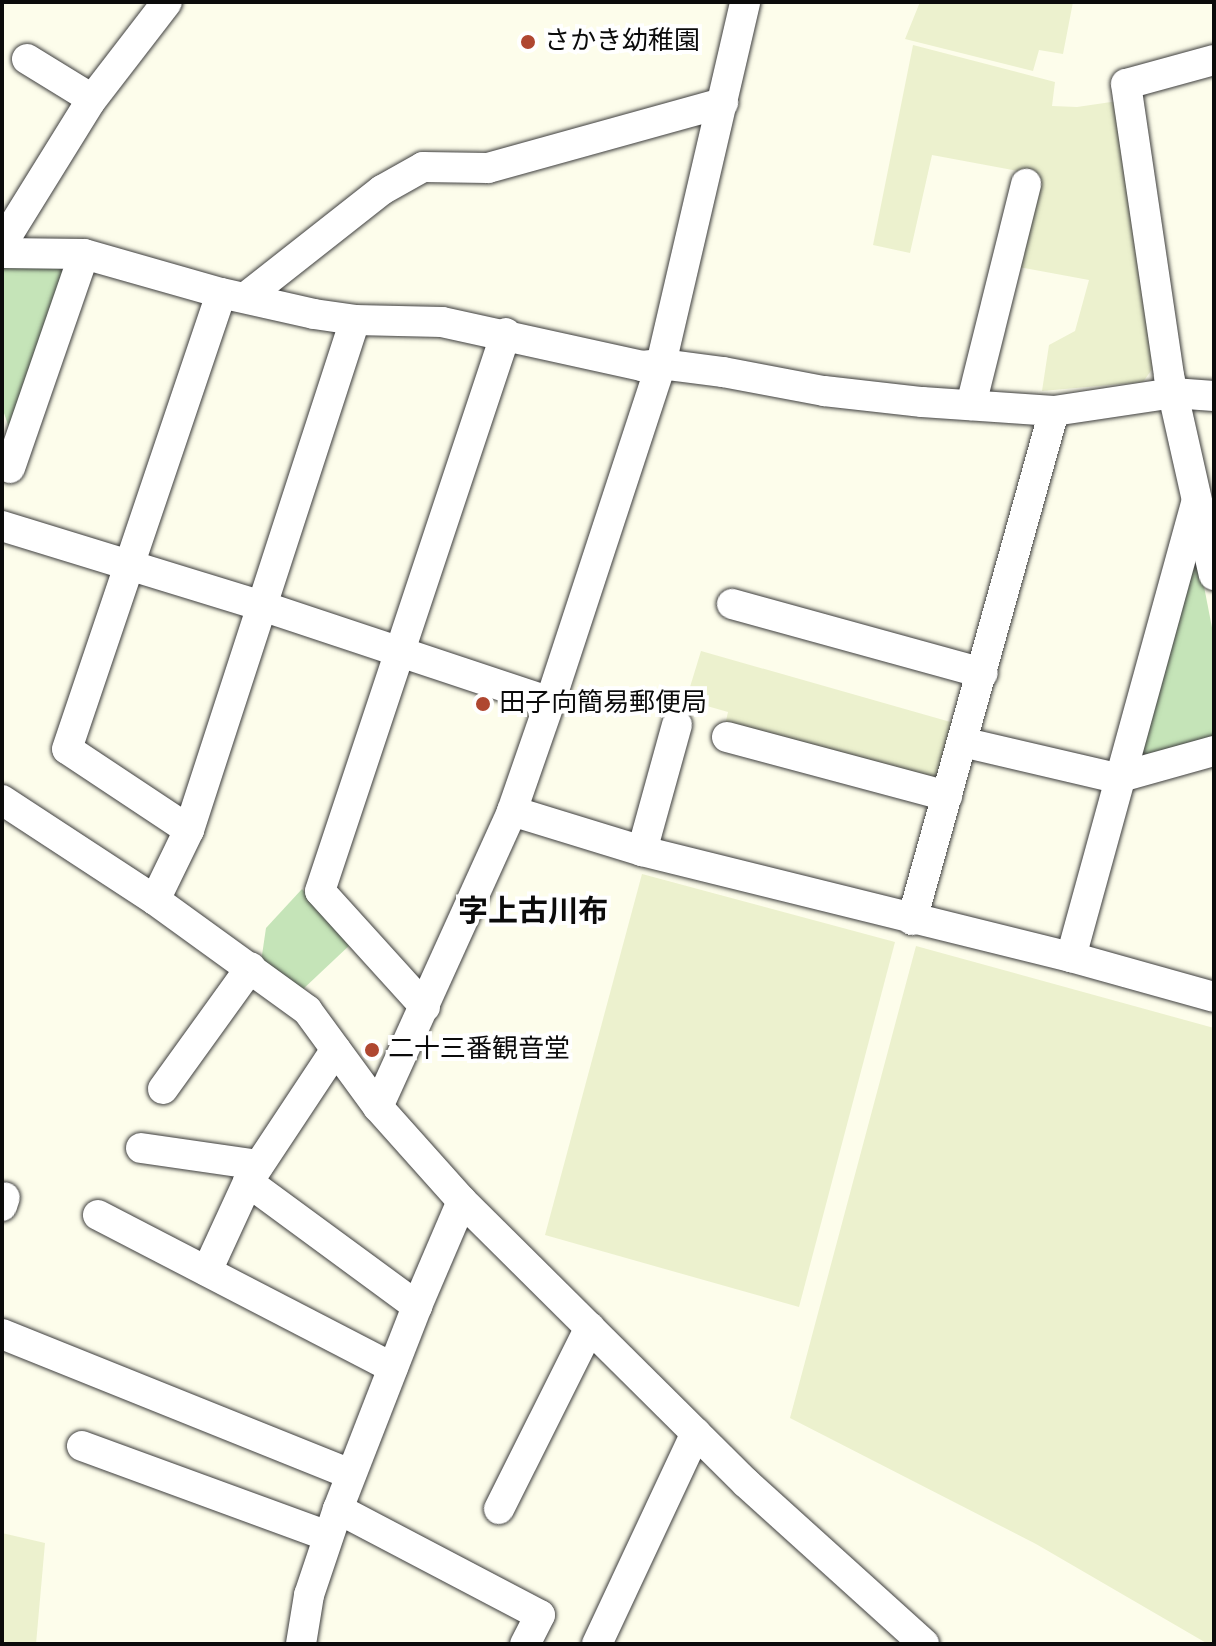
<!DOCTYPE html>
<html>
<head>
<meta charset="utf-8">
<style>
  body { margin:0 }
  #map { position:relative; width:1216px; height:1646px; overflow:hidden; background:#fdfdeb; font-family:Spectral,"Noto Sans JP",serif }
  div>[style] { position:absolute }
  .farmland>* { inset:0; background:#ecf1ce }
  .green>* { inset:0; background:#c5e4b8 }
  .roads { filter:drop-shadow(0 0 2px #3e3e3e) drop-shadow(0 0 2px #3e3e3e) }
  .minor>* { height:30px; margin:-15px; padding:0 15px; transform-origin:15px; border-radius:15px; background:#fff }
  .dots>* { width:22px; height:22px; translate:-50% -50%; box-sizing:border-box; border:4px solid #fff; border-radius:50% }
  span { translate:-50% -50%; white-space:nowrap; text-align:center; line-height:1.15; -webkit-text-stroke:8px #fff; paint-order:stroke }
  .poi-label { font-size:26px; color:#0b0b0b }
  .left { translate:0 -50%; text-align:left }
  .quarter-label { font-size:30px; color:#0b0b0b; font-weight:700 }
  .frame { position:absolute; inset:0; border:4px solid #0b0b0b; pointer-events:none }
</style>
</head>
<body>
<div id="map">
  <div class="farmland">
    <i style="clip-path:polygon(920px 2px,1073px 2px,1063px 54px,1039px 50px,1033px 71px,905px 39px)"></i>
    <i style="clip-path:polygon(913px 45px,1055px 82px,1052px 106px,1077px 107px,1118px 101px,1155px 365px,1143px 382px,1042px 391px,1049px 345px,1075px 331px,1089px 280px,1013px 266px,1040px 175px,932px 155px,910px 253px,873px 245px)"></i>
    <i style="clip-path:polygon(701px 651px,954px 723px,936px 785px,725px 725px,728px 712px,686px 700px)"></i>
    <i style="clip-path:polygon(642px 874px,895px 942px,799px 1307px,545px 1235px)"></i>
    <i style="clip-path:polygon(916px 946px,1214px 1028px,1214px 1644px,1208px 1644px,1036px 1544px,790px 1418px)"></i>
    <i style="clip-path:polygon(2px 1533px,45px 1543px,36px 1644px,2px 1644px)"></i>
  </div>
  <div class="green">
    <i style="clip-path:polygon(2px 262px,71px 269px,9px 428px,2px 407px)"></i>
    <i style="clip-path:polygon(1190px 562px,1201px 571px,1214px 638px,1214px 740px,1137px 756px)"></i>
    <i style="clip-path:polygon(302px 889px,352px 943px,301px 991px,261px 962px,266px 928px)"></i>
  </div>
  <div class="roads">
    <div class="minor">
      <i style="left:27px;top:59px;width:76px;rotate:31.6deg"></i>
      <i style="left:1214px;top:60px;width:91px;rotate:164.7deg"></i>
      <i style="left:1126px;top:84px;width:295px;rotate:81.6deg"></i>
      <i style="left:1169px;top:376px;width:204px;rotate:77.3deg"></i>
      <i style="left:2px;top:244px;width:167px;rotate:-58.2deg"></i>
      <i style="left:90px;top:102px;width:126px;rotate:-52.4deg"></i>
      <i style="left:2px;top:253px;width:82px;rotate:0.7deg"></i>
      <i style="left:84px;top:254px;width:142px;rotate:15.9deg"></i>
      <i style="left:221px;top:293px;width:95px;rotate:12.7deg"></i>
      <i style="left:314px;top:314px;width:41px;rotate:8.3deg"></i>
      <i style="left:355px;top:320px;width:87px;rotate:1.3deg"></i>
      <i style="left:442px;top:322px;width:205px;rotate:12.4deg"></i>
      <i style="left:642px;top:366px;width:19px;rotate:-6deg"></i>
      <i style="left:661px;top:364px;width:63px;rotate:7.4deg"></i>
      <i style="left:723px;top:372px;width:103px;rotate:10.7deg"></i>
      <i style="left:824px;top:391px;width:99px;rotate:6.4deg"></i>
      <i style="left:922px;top:402px;width:132px;rotate:3.9deg"></i>
      <i style="left:1054px;top:411px;width:120px;rotate:-8.6deg"></i>
      <i style="left:1173px;top:393px;width:41px;rotate:4.2deg"></i>
      <i style="left:246px;top:297px;width:173px;rotate:-38.2deg"></i>
      <i style="left:382px;top:190px;width:47px;rotate:-29.3deg"></i>
      <i style="left:423px;top:167px;width:65px;rotate:0.9deg"></i>
      <i style="left:488px;top:168px;width:244px;rotate:-15.5deg"></i>
      <i style="left:971px;top:405px;width:228px;rotate:-76deg"></i>
      <i style="left:10px;top:468px;width:226px;rotate:-70.9deg"></i>
      <i style="left:2px;top:526px;width:272px;rotate:17.1deg"></i>
      <i style="left:262px;top:606px;width:304px;rotate:18.4deg"></i>
      <i style="left:732px;top:604px;width:260px;rotate:15.4deg"></i>
      <i style="left:727px;top:737px;width:228px;rotate:15deg"></i>
      <i style="left:962px;top:742px;width:159px;rotate:13.1deg"></i>
      <i style="left:1117px;top:778px;width:101px;rotate:-15.6deg"></i>
      <i style="left:2px;top:800px;width:183px;rotate:33.2deg"></i>
      <i style="left:155px;top:900px;width:188px;rotate:35.9deg"></i>
      <i style="left:307px;top:1010px;width:120px;rotate:53.8deg"></i>
      <i style="left:378px;top:1107px;width:126px;rotate:48.2deg"></i>
      <i style="left:462px;top:1201px;width:400px;rotate:44.8deg"></i>
      <i style="left:746px;top:1483px;width:240px;rotate:42.1deg"></i>
      <i style="left:512px;top:811px;width:136px;rotate:17.1deg"></i>
      <i style="left:642px;top:851px;width:442px;rotate:13.9deg"></i>
      <i style="left:1071px;top:957px;width:148px;rotate:15.6deg"></i>
      <i style="left:189px;top:830px;width:146px;rotate:-146.4deg"></i>
      <i style="left:67px;top:749px;width:481px;rotate:-71.3deg"></i>
      <i style="left:642px;top:851px;width:131px;rotate:-74.5deg"></i>
      <i style="left:155px;top:900px;width:78px;rotate:-64.1deg"></i>
      <i style="left:189px;top:830px;width:536px;rotate:-71.97deg"></i>
      <i style="left:912px;top:920px;width:528px;rotate:-74.41deg"></i>
      <i style="left:1071px;top:957px;width:470px;rotate:-74.6deg"></i>
      <i style="left:425px;top:1007px;width:156px;rotate:-132.2deg"></i>
      <i style="left:320px;top:891px;width:588px;rotate:-71.57deg"></i>
      <i style="left:163px;top:1089px;width:150px;rotate:-54.2deg"></i>
      <i style="left:378px;top:1107px;width:325px;rotate:-65.6deg"></i>
      <i style="left:512px;top:811px;width:115px;rotate:-70.8deg"></i>
      <i style="left:550px;top:702px;width:356px;rotate:-71.8deg"></i>
      <i style="left:661px;top:364px;width:372px;rotate:-76.9deg"></i>
      <i style="left:141px;top:1148px;width:119px;rotate:8.2deg"></i>
      <i style="left:248px;top:1182px;width:159px;rotate:-56.5deg"></i>
      <i style="left:2px;top:1206px;width:9px;rotate:-72deg"></i>
      <i style="left:98px;top:1215px;width:332px;rotate:27.4deg"></i>
      <i style="left:207px;top:1271px;width:98px;rotate:-65.3deg"></i>
      <i style="left:248px;top:1182px;width:210px;rotate:36.3deg"></i>
      <i style="left:2px;top:1334px;width:376px;rotate:21.9deg"></i>
      <i style="left:82px;top:1446px;width:262px;rotate:20.1deg"></i>
      <i style="left:338px;top:1509px;width:228px;rotate:27.7deg"></i>
      <i style="left:540px;top:1615px;width:33px;rotate:117deg"></i>
      <i style="left:499px;top:1509px;width:203px;rotate:-63.4deg"></i>
      <i style="left:301px;top:1644px;width:50px;rotate:-80.7deg"></i>
      <i style="left:309px;top:1595px;width:91px;rotate:-71.4deg"></i>
      <i style="left:338px;top:1509px;width:218px;rotate:-68.7deg"></i>
      <i style="left:417px;top:1306px;width:114px;rotate:-66.8deg"></i>
      <i style="left:597px;top:1644px;width:233px;rotate:-64.9deg"></i>
    </div>
  </div>
  <div class="dots">
    <i style="left:528px;top:42px;background:#af4730"></i>
    <i style="left:483px;top:704px;background:#af4730"></i>
    <i style="left:372px;top:1050px;background:#af4730"></i>
  </div>
  <div class="poi-label">
    <span class="left" style="left:544px;top:42px">さかき幼稚園</span>
    <span class="left" style="left:499px;top:704px">田子向簡易郵便局</span>
    <span class="left" style="left:388px;top:1050px">二十三番観音堂</span>
  </div>
  <div class="quarter-label">
    <span style="left:533px;top:912px">字上古川布</span>
  </div>
  <div class="frame"></div>
</div>
</body>
</html>
